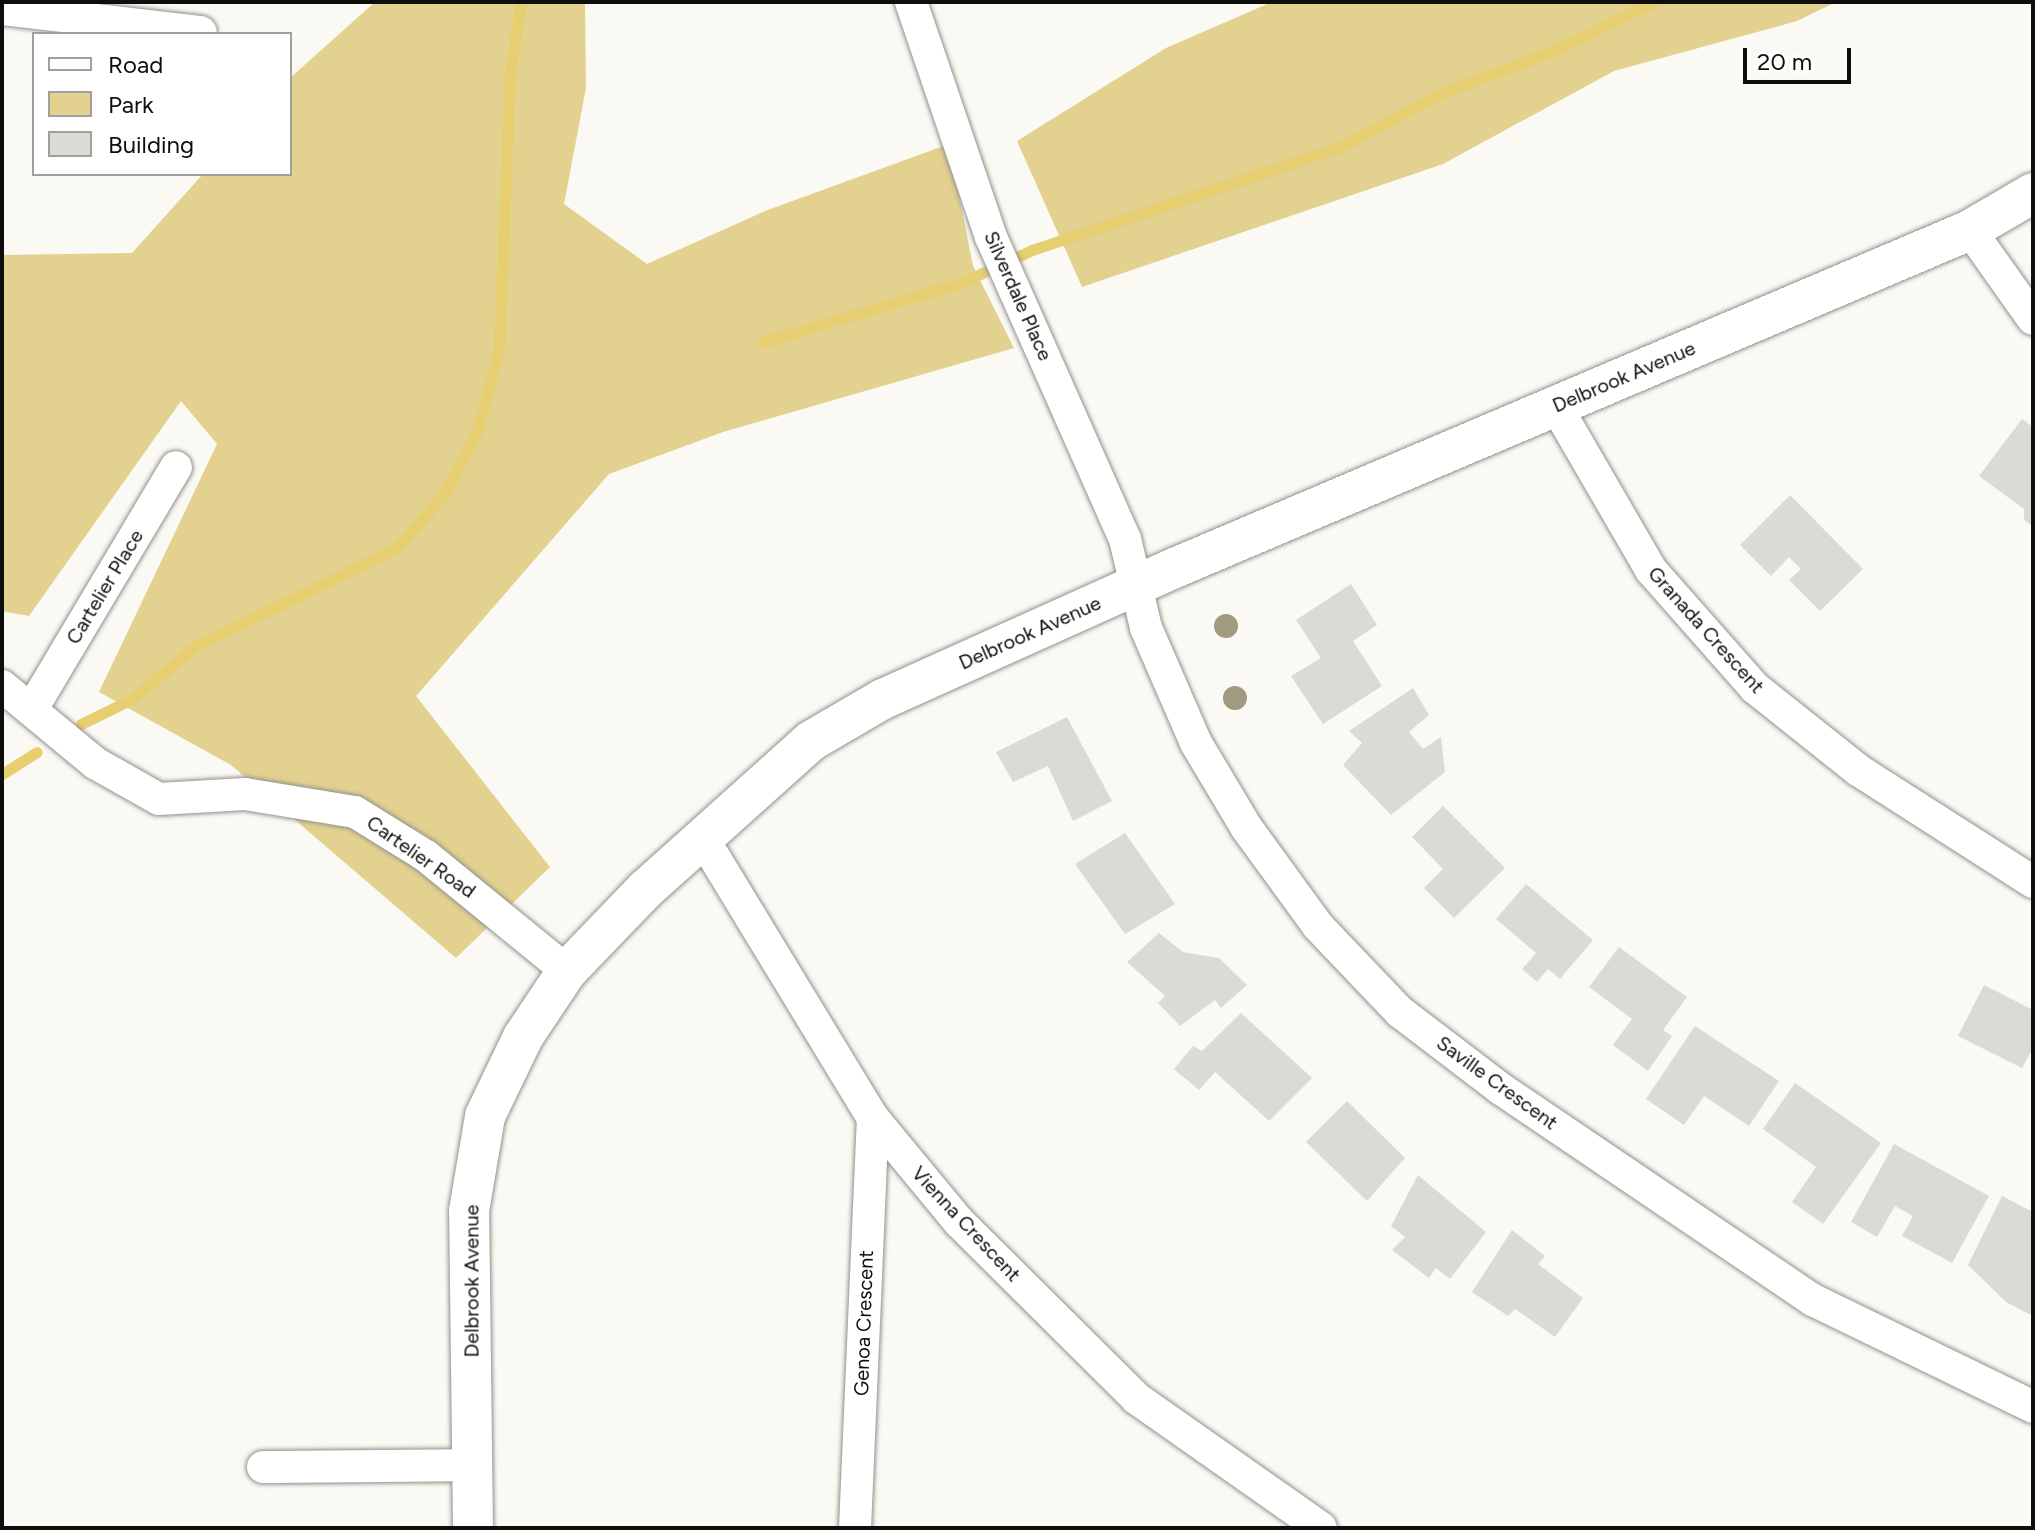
<!DOCTYPE html>
<html>
<head>
<meta charset="utf-8">
<style>
  body { margin:0 }
  #map { position:relative; width:2035px; height:1530px; overflow:hidden; background:#faf9f3; font-family:Figtree,sans-serif }
  div>[style] { position:absolute }
  .green>* { inset:0; background:#e2d18f }
  .stream>* { height:11px; margin:-5.5px; padding:0 5.5px; transform-origin:5.5px; border-radius:5.5px; background:#e7cf71 }
  .building>* { inset:0; background:#dbdad4 }
  .roads { filter:drop-shadow(0 0 2px #92918c) drop-shadow(0 0 2px #92918c) }
  .minor>* { height:32px; margin:-16px; padding:0 16px; transform-origin:16px; border-radius:16px; background:#fff }
  .tertiary>* { height:40px; margin:-20px; padding:0 20px; transform-origin:20px; border-radius:20px; background:#fff }
  .trees>* { width:24px; height:24px; margin:-12px; border-radius:50%; background:#a09a81 }
  span { translate:-50% -50%; white-space:nowrap; text-align:center; line-height:1.15; -webkit-text-stroke:8px #fff; paint-order:stroke }
  .street-label { font-size:20px; color:#0e0e0c }
  .frame { position:absolute; inset:0; border:4px solid #0e0e0c; pointer-events:none }
  .legend { position:absolute; left:32px; top:32px; width:260px; height:144px; box-sizing:border-box; background:#fff; border:2px solid #9f9f9e; margin:0; padding:10px 14px; list-style:none; font-size:24px; color:#0e0e0c }
  .legend li { display:flex; align-items:center; gap:16px; height:40px }
  .legend b { width:40px; border:2px solid #9f9f9e }
  .scale { position:absolute; left:1743px; top:48px; width:108px; height:36px; box-sizing:border-box; border:4px solid #0e0e0c; border-top:0; padding-left:10px; font-size:24px; line-height:28px; white-space:nowrap; color:#0e0e0c; -webkit-text-stroke:6px #fff; paint-order:stroke }
</style>
</head>
<body>
<div id="map">
  <div class="green">
    <i style="clip-path:polygon(375px 2px,585px 2px,586px 88px,564px 204px,647px 264px,765px 211px,949px 144px,973px 266px,1014px 348px,723px 432px,609px 474px,416px 696px,550px 867px,456px 958px,231px 765px,99px 692px,217px 444px,181px 401px,29px 616px,2px 611px,2px 255px,132px 253px,203px 174px,290px 174px,290px 78px)"></i>
    <i style="clip-path:polygon(1272px 2px,1836px 2px,1797px 21px,1614px 71px,1443px 164px,1082px 287px,1017px 141px,1166px 48px)"></i>
  </div>
  <div class="stream">
    <i style="left:763px;top:342px;width:209px;rotate:-16.7deg"></i>
    <i style="left:963px;top:282px;width:76px;rotate:-24.9deg"></i>
    <i style="left:1032px;top:250px;width:325px;rotate:-18.5deg"></i>
    <i style="left:1340px;top:147px;width:115px;rotate:-27.9deg"></i>
    <i style="left:1442px;top:93px;width:121px;rotate:-20.8deg"></i>
    <i style="left:1555px;top:50px;width:109px;rotate:-26.1deg"></i>
    <i style="left:81px;top:724px;width:57px;rotate:-26.1deg"></i>
    <i style="left:132px;top:699px;width:85px;rotate:-39.7deg"></i>
    <i style="left:197px;top:645px;width:222px;rotate:-25.9deg"></i>
    <i style="left:397px;top:548px;width:73px;rotate:-48.9deg"></i>
    <i style="left:445px;top:493px;width:72px;rotate:-62.7deg"></i>
    <i style="left:478px;top:429px;width:84px;rotate:-75.5deg"></i>
    <i style="left:499px;top:348px;width:275px;rotate:-87.7deg"></i>
    <i style="left:510px;top:73px;width:72px;rotate:-81.2deg"></i>
    <i style="left:2px;top:774px;width:41px;rotate:-32.2deg"></i>
  </div>
  <div class="building">
    <i style="clip-path:polygon(2022px 419px,2033px 427px,2033px 526px,2024px 520px,2024px 509px,1979px 476px)"></i>
    <i style="clip-path:polygon(1790px 495px,1863px 569px,1820px 611px,1789px 580px,1801px 569px,1789px 557px,1771px 576px,1740px 545px)"></i>
    <i style="clip-path:polygon(1351px 584px,1377px 625px,1353px 641px,1382px 686px,1323px 724px,1291px 676px,1321px 658px,1296px 620px)"></i>
    <i style="clip-path:polygon(1413px 688px,1429px 715px,1409px 732px,1423px 749px,1441px 737px,1445px 772px,1391px 815px,1343px 765px,1362px 743px,1349px 731px)"></i>
    <i style="clip-path:polygon(1067px 717px,1112px 801px,1073px 821px,1048px 766px,1013px 782px,996px 752px)"></i>
    <i style="clip-path:polygon(1443px 806px,1505px 868px,1454px 918px,1424px 888px,1443px 869px,1412px 837px)"></i>
    <i style="clip-path:polygon(1125px 833px,1175px 904px,1125px 934px,1075px 864px)"></i>
    <i style="clip-path:polygon(1526px 884px,1593px 940px,1560px 979px,1548px 969px,1537px 982px,1522px 969px,1536px 953px,1496px 919px)"></i>
    <i style="clip-path:polygon(1159px 933px,1183px 952px,1219px 958px,1247px 985px,1221px 1008px,1215px 1000px,1180px 1026px,1158px 1003px,1165px 996px,1127px 962px)"></i>
    <i style="clip-path:polygon(1619px 947px,1687px 997px,1663px 1030px,1672px 1036px,1648px 1071px,1613px 1045px,1632px 1019px,1589px 987px)"></i>
    <i style="clip-path:polygon(1984px 985px,2033px 1010px,2033px 1048px,2022px 1068px,1958px 1036px)"></i>
    <i style="clip-path:polygon(1241px 1013px,1312px 1078px,1269px 1121px,1215px 1072px,1199px 1090px,1174px 1069px,1193px 1046px,1202px 1051px)"></i>
    <i style="clip-path:polygon(1695px 1026px,1779px 1081px,1749px 1126px,1704px 1096px,1684px 1125px,1646px 1099px)"></i>
    <i style="clip-path:polygon(1795px 1083px,1881px 1143px,1823px 1224px,1792px 1202px,1816px 1167px,1763px 1129px)"></i>
    <i style="clip-path:polygon(1347px 1101px,1405px 1158px,1367px 1201px,1306px 1142px)"></i>
    <i style="clip-path:polygon(1894px 1144px,1989px 1196px,1952px 1263px,1902px 1236px,1913px 1216px,1895px 1206px,1877px 1237px,1851px 1222px)"></i>
    <i style="clip-path:polygon(1418px 1175px,1486px 1232px,1450px 1279px,1436px 1268px,1429px 1278px,1392px 1250px,1405px 1237px,1391px 1226px)"></i>
    <i style="clip-path:polygon(2002px 1196px,2033px 1212px,2033px 1316px,2006px 1302px,1968px 1265px)"></i>
    <i style="clip-path:polygon(1512px 1230px,1545px 1256px,1538px 1264px,1583px 1298px,1555px 1337px,1515px 1309px,1508px 1316px,1472px 1292px)"></i>
  </div>
  <div class="roads">
    <div class="minor">
      <i style="left:911px;top:2px;width:248px;rotate:71.2deg"></i>
      <i style="left:991px;top:237px;width:330px;rotate:66.1deg"></i>
      <i style="left:1125px;top:539px;width:91px;rotate:76.7deg"></i>
      <i style="left:1146px;top:628px;width:125px;rotate:66.5deg"></i>
      <i style="left:1196px;top:743px;width:98px;rotate:59.2deg"></i>
      <i style="left:1246px;top:827px;width:122px;rotate:54deg"></i>
      <i style="left:1318px;top:926px;width:119px;rotate:46.4deg"></i>
      <i style="left:1400px;top:1012px;width:127px;rotate:37.3deg"></i>
      <i style="left:1501px;top:1089px;width:377px;rotate:34.1deg"></i>
      <i style="left:1813px;top:1300px;width:245px;rotate:25.9deg"></i>
      <i style="left:2px;top:9px;width:200px;rotate:6.6deg"></i>
      <i style="left:1970px;top:230px;width:109px;rotate:54.7deg"></i>
      <i style="left:1556px;top:406px;width:190px;rotate:59.9deg"></i>
      <i style="left:1651px;top:570px;width:157px;rotate:48.6deg"></i>
      <i style="left:1755px;top:688px;width:132px;rotate:38.5deg"></i>
      <i style="left:1858px;top:770px;width:208px;rotate:32.6deg"></i>
      <i style="left:2px;top:686px;width:121px;rotate:39.6deg"></i>
      <i style="left:95px;top:763px;width:73px;rotate:29.4deg"></i>
      <i style="left:159px;top:799px;width:86px;rotate:-3.3deg"></i>
      <i style="left:245px;top:794px;width:111px;rotate:9.3deg"></i>
      <i style="left:355px;top:812px;width:84px;rotate:31.8deg"></i>
      <i style="left:426px;top:856px;width:182px;rotate:39.2deg"></i>
      <i style="left:33px;top:707px;width:279px;rotate:-59.2deg"></i>
      <i style="left:702px;top:837px;width:329px;rotate:58.7deg"></i>
      <i style="left:873px;top:1118px;width:135px;rotate:50.4deg"></i>
      <i style="left:959px;top:1222px;width:250px;rotate:44.8deg"></i>
      <i style="left:1136px;top:1398px;width:226px;rotate:35.1deg"></i>
      <i style="left:263px;top:1467px;width:209px;rotate:-0.5deg"></i>
      <i style="left:855px;top:1528px;width:410px;rotate:-87.5deg"></i>
    </div>
    <div class="tertiary">
      <i style="left:473px;top:1528px;width:317px;rotate:-90.7deg"></i>
      <i style="left:469px;top:1211px;width:96px;rotate:-80.4deg"></i>
      <i style="left:485px;top:1116px;width:88px;rotate:-64.3deg"></i>
      <i style="left:523px;top:1037px;width:79px;rotate:-56.3deg"></i>
      <i style="left:567px;top:971px;width:114px;rotate:-46.1deg"></i>
      <i style="left:646px;top:889px;width:222px;rotate:-41.9deg"></i>
      <i style="left:811px;top:741px;width:83px;rotate:-30.3deg"></i>
      <i style="left:883px;top:699px;width:322px;rotate:-24.2deg"></i>
      <i style="left:1177px;top:567px;width:862px;rotate:-23.02deg"></i>
      <i style="left:1970px;top:230px;width:73px;rotate:-30.4deg"></i>
    </div>
  </div>
  <div class="trees">
    <i style="left:1226px;top:626px"></i>
    <i style="left:1235px;top:698px"></i>
  </div>
  <div class="street-label">
    <span style="left:1018px;top:296px;rotate:66deg">Silverdale Place</span>
    <span style="left:1624px;top:377px;rotate:-23deg">Delbrook Avenue</span>
    <span style="left:105px;top:587px;rotate:-59deg">Cartelier Place</span>
    <span style="left:1706px;top:630px;rotate:48deg">Granada Crescent</span>
    <span style="left:1030px;top:633px;rotate:-24deg">Delbrook Avenue</span>
    <span style="left:421px;top:857px;rotate:35deg">Cartelier Road</span>
    <span style="left:1497px;top:1083px;rotate:36deg">Saville Crescent</span>
    <span style="left:966px;top:1224px;rotate:47deg">Vienna Crescent</span>
    <span style="left:472px;top:1281px;rotate:-90deg">Delbrook Avenue</span>
    <span style="left:864px;top:1323px;rotate:-88deg">Genoa Crescent</span>
  </div>
  <div class="frame"></div>
  <ul class="legend">
  <li><b style="height:10px;background:#fff"></b>Road</li>
  <li><b style="height:22px;background:#e2d18f"></b>Park</li>
  <li><b style="height:22px;background:#dbdad4"></b>Building</li>
  </ul>
  <div class="scale">20 m</div>
</div>
</body>
</html>
